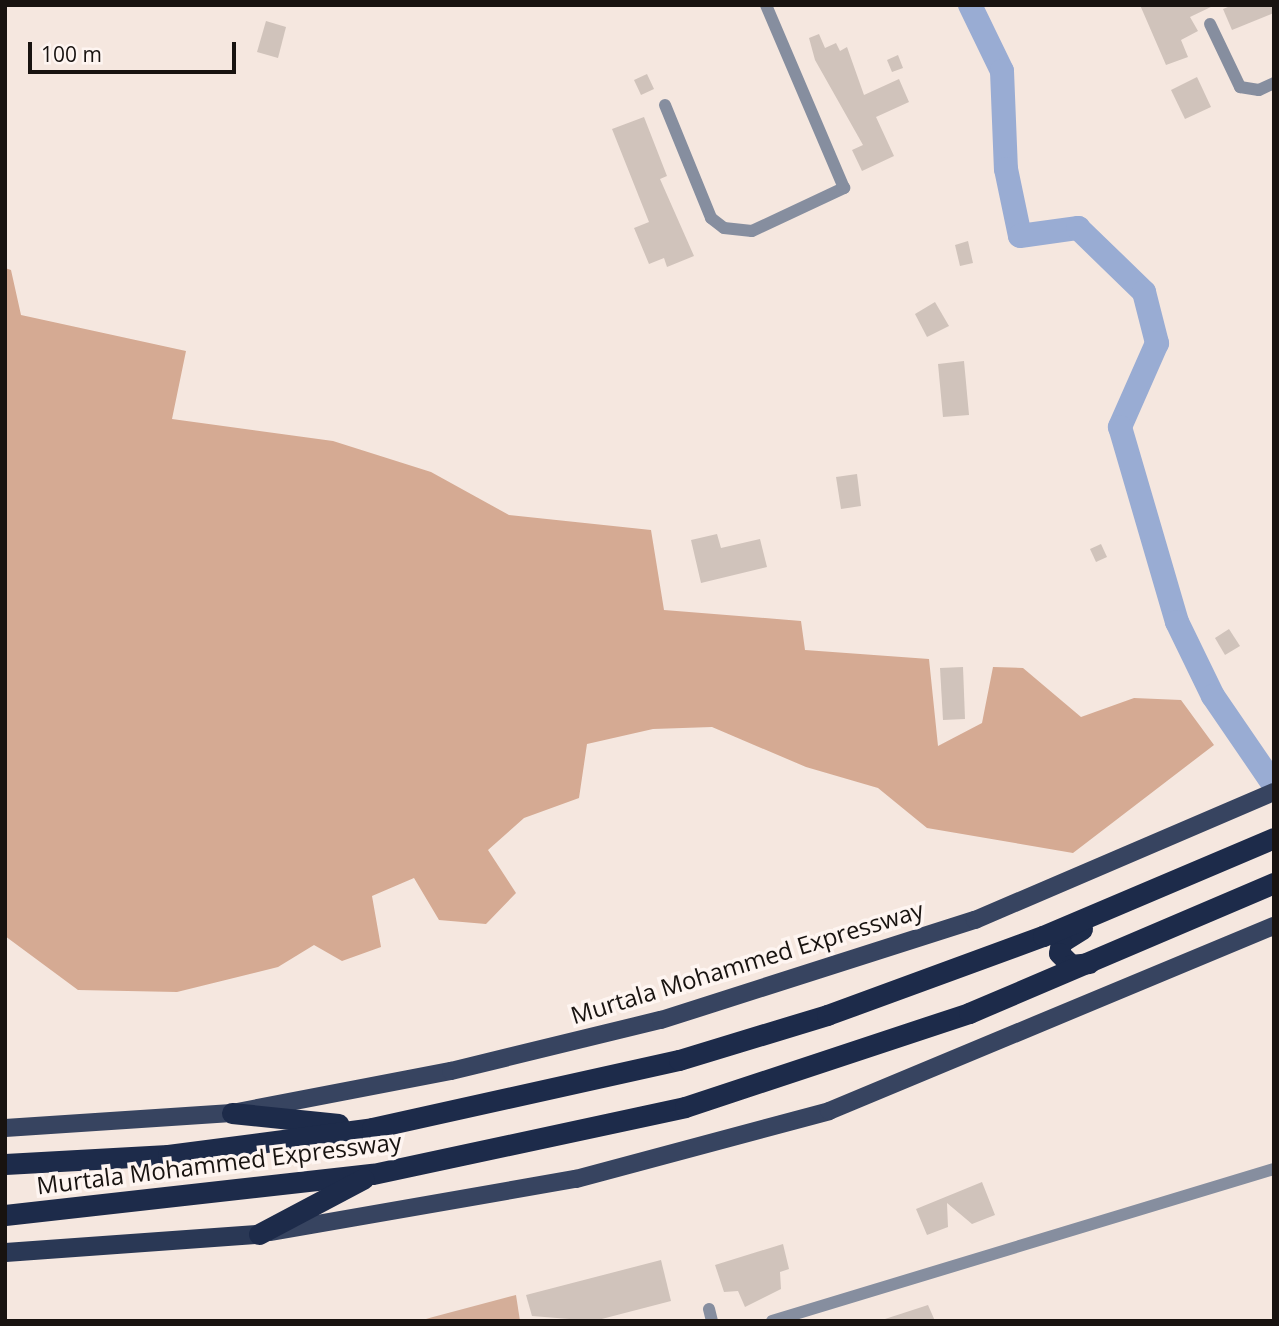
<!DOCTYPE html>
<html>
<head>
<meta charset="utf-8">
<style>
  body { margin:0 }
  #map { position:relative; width:1279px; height:1326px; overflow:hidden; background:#f5e7df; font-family:"Open Sans",sans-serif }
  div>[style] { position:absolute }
  .green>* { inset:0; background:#d4ae99 }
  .forest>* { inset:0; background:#d5aa93 }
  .river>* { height:24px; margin:-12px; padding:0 12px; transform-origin:12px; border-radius:12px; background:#99acd3 }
  .building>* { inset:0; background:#d0c3bb }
  .minor>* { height:12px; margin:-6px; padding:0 6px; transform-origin:6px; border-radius:6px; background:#868e9f }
  .primary>* { height:18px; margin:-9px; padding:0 9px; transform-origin:9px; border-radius:9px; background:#374460 }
  .trunk>* { height:19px; margin:-9.5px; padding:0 9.5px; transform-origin:9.5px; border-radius:9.5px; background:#2a3855 }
  .motorway>* { height:21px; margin:-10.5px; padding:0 10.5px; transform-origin:10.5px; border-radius:10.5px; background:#1d2b4a }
  span { translate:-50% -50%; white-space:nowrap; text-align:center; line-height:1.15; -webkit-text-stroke:7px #fef5f1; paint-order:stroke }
  .street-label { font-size:24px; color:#181310 }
  .frame { position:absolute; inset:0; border:7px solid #181310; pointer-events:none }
  .scale { position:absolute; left:28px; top:42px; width:208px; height:32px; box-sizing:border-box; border:4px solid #181310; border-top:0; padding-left:9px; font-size:21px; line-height:24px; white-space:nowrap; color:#181310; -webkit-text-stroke:5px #fef5f1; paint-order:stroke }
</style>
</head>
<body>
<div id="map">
  <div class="green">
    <i style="clip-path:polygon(516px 1295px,520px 1321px,419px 1321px,433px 1317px)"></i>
  </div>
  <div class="forest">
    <i style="clip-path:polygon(5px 268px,11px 270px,21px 315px,186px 351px,172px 419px,333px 441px,431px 472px,509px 515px,651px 530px,664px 610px,801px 621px,805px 650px,929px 659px,938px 746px,982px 723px,993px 667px,1023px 668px,1081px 717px,1134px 698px,1181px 700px,1214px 745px,1073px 853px,927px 828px,878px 788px,806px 767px,712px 727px,653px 729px,587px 744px,579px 798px,524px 818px,488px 850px,516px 893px,486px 924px,439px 920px,414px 878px,372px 896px,381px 947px,342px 961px,314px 945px,278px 967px,177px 992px,78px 990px,5px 936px)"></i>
  </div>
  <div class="river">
    <i style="left:970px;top:5px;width:73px;rotate:64.1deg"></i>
    <i style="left:1002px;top:71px;width:98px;rotate:87.7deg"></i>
    <i style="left:1006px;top:169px;width:68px;rotate:78.2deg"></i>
    <i style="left:1020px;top:236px;width:59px;rotate:-7.9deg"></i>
    <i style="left:1078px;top:228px;width:92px;rotate:44.1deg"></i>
    <i style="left:1144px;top:292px;width:53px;rotate:75.7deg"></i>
    <i style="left:1157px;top:343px;width:92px;rotate:113.8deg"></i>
    <i style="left:1120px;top:427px;width:203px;rotate:73.7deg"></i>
    <i style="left:1177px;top:622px;width:82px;rotate:64.1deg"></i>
    <i style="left:1213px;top:696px;width:108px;rotate:55.6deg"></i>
  </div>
  <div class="building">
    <i style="clip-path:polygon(1140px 5px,1215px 5px,1190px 17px,1198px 31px,1181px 40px,1188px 57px,1166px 65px)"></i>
    <i style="clip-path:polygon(1233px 5px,1274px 5px,1274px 13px,1232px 30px,1223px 9px)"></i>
    <i style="clip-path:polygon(266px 21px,286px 27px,278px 58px,257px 52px)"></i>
    <i style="clip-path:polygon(819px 34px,825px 48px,836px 43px,840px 51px,847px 47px,864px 95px,899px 79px,909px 102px,876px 117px,894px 156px,862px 171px,852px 150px,863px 145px,815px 60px,809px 38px)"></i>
    <i style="clip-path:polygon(898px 55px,903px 68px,892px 72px,887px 60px)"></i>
    <i style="clip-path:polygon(647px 74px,654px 89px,641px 95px,634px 80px)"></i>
    <i style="clip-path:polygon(1197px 77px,1211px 107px,1185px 119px,1171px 90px)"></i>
    <i style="clip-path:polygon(644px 117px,667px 176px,660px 179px,694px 256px,667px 267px,664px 258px,649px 264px,634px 228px,649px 222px,612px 129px)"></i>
    <i style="clip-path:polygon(968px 241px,973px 263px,960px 266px,955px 245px)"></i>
    <i style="clip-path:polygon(935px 302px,949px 326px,927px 337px,915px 314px)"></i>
    <i style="clip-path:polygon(964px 361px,969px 415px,943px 417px,938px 364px)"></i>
    <i style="clip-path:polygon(857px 474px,861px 506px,841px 509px,836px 477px)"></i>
    <i style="clip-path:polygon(717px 534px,721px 548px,760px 539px,767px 567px,701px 583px,691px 540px)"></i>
    <i style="clip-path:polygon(1101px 544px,1107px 557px,1096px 562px,1090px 549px)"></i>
    <i style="clip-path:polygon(1229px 629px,1240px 646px,1225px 655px,1215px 638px)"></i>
    <i style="clip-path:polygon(963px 667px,965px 719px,943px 720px,940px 668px)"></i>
    <i style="clip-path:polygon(982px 1182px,995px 1215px,972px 1224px,947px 1203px,948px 1227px,927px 1235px,916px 1209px)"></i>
    <i style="clip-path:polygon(783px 1244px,789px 1269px,780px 1272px,781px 1289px,745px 1307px,738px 1291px,724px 1292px,715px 1265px)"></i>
    <i style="clip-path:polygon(661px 1260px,671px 1301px,594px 1321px,532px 1316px,526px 1295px)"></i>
    <i style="clip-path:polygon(928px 1305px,935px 1321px,885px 1321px,885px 1319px)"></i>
  </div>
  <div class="minor">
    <i style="left:1210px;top:24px;width:70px;rotate:64.5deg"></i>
    <i style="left:1240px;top:87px;width:19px;rotate:9deg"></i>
    <i style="left:1259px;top:90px;width:17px;rotate:-25deg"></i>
    <i style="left:665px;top:105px;width:122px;rotate:67.8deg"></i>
    <i style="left:711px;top:218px;width:16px;rotate:38deg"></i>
    <i style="left:724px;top:228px;width:28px;rotate:6deg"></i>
    <i style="left:752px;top:231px;width:102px;rotate:-25.1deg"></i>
    <i style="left:844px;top:188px;width:199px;rotate:-113.1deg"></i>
    <i style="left:709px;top:1309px;width:12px;rotate:76deg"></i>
    <i style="left:772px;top:1321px;width:525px;rotate:-16.85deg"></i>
  </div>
  <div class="primary">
    <i style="left:5px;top:1128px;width:227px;rotate:-3.8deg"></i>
    <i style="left:232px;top:1113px;width:223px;rotate:-10.9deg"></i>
    <i style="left:451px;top:1071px;width:216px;rotate:-13.7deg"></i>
    <i style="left:661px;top:1020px;width:330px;rotate:-17.7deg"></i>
    <i style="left:975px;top:920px;width:325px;rotate:-23.2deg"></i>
    <i style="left:271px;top:1232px;width:310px;rotate:-9.9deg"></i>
    <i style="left:576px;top:1179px;width:262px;rotate:-15deg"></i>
    <i style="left:829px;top:1111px;width:482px;rotate:-22.6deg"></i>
  </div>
  <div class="trunk">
    <i style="left:5px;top:1252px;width:255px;rotate:-4.1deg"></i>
  </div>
  <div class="motorway">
    <i style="left:1082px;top:929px;width:25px;rotate:148deg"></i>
    <i style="left:1061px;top:942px;width:11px;rotate:100deg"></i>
    <i style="left:1059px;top:953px;width:17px;rotate:45deg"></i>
    <i style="left:1071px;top:965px;width:18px;rotate:-6deg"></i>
    <i style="left:232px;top:1113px;width:107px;rotate:5.9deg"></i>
    <i style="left:5px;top:1164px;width:163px;rotate:-3.2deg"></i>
    <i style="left:168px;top:1155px;width:206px;rotate:-7.5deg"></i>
    <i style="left:372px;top:1128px;width:314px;rotate:-12.5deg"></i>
    <i style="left:679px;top:1060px;width:155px;rotate:-16.9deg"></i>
    <i style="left:827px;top:1015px;width:230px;rotate:-20.1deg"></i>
    <i style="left:1043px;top:936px;width:251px;rotate:-23deg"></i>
    <i style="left:5px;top:1215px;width:370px;rotate:-6.4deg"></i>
    <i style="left:373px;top:1174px;width:319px;rotate:-12.1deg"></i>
    <i style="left:685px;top:1107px;width:299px;rotate:-18.3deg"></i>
    <i style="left:969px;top:1013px;width:332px;rotate:-23.1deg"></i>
    <i style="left:259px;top:1234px;width:118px;rotate:-27.9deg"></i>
  </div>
  <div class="street-label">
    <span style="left:747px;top:962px;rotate:-17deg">Murtala Mohammed Expressway</span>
    <span style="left:219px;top:1163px;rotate:-7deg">Murtala Mohammed Expressway</span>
  </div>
  <div class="frame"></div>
  <div class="scale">100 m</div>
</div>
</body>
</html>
